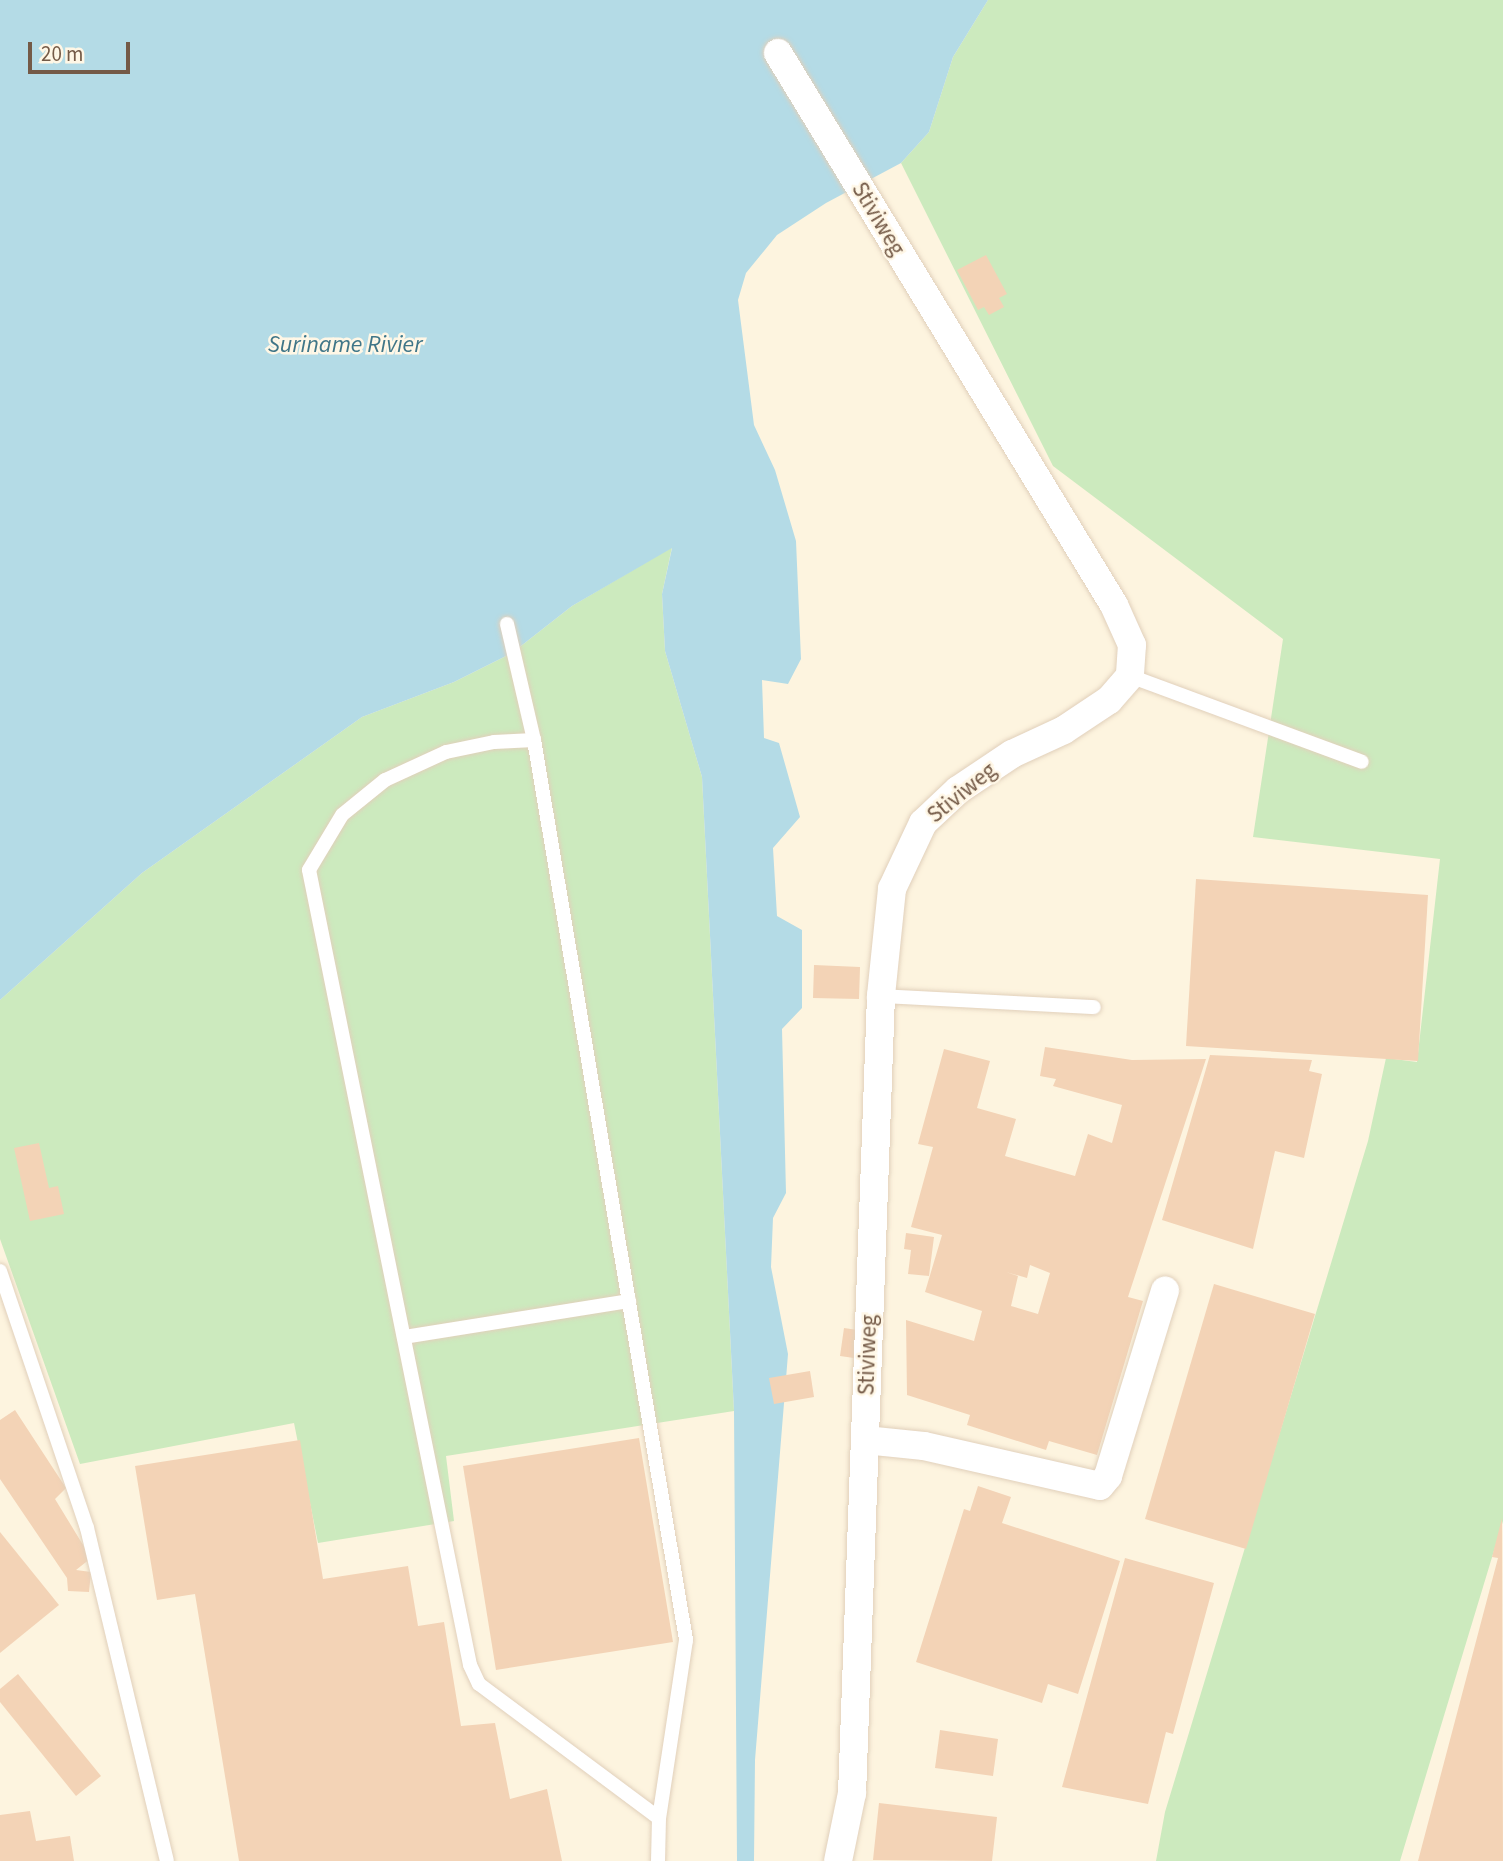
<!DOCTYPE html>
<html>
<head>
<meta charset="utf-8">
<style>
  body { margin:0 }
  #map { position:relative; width:1503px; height:1861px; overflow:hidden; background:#fdf4df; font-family:"Source Sans 3",sans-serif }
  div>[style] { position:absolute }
  .green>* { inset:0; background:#cceabe }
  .water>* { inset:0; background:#b4dbe6 }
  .building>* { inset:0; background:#f3d3b6 }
  .roads { filter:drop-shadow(0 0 2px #e1d0bb) drop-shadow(0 0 2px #e1d0bb) }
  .service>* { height:14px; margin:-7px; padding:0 7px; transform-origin:7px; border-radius:7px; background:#fff }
  .minor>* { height:28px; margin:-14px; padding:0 14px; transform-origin:14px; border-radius:14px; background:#fff }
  span { translate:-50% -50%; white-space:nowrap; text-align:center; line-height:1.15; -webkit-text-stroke:5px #fff7e6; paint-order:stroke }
  .street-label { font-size:23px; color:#745a47 }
  .water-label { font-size:24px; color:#407688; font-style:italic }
  .scale { position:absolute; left:28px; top:42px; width:102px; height:32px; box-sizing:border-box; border:4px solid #745a47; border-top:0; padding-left:9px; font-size:21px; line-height:24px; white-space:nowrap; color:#745a47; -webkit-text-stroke:5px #fff7e6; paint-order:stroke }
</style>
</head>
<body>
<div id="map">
  <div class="green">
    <i style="clip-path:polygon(988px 0,1503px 0,1503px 1521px,1400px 1861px,1156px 1861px,1165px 1812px,1368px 1141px,1386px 1058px,1417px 1062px,1440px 859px,1253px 837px,1283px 639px,1053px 466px,901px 163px,929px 132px,953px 57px)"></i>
    <i style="clip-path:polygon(672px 547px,662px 594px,665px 651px,702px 777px,734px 1411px,446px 1456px,454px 1521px,318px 1543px,294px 1423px,80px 1464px,0 1239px,0 1000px,142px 873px,362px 717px,454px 682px,512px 653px,572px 606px)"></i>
  </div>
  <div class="water">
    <i style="clip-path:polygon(0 0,988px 0,953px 57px,929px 132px,901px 163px,826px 203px,777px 235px,746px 273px,738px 300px,754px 425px,775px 470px,796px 541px,801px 659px,788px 684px,762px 680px,764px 738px,779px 743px,800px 817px,773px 848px,777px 916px,802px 930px,802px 1008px,782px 1029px,786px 1193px,773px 1218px,771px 1267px,788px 1354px,755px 1760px,754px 1861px,737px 1861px,734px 1411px,702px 777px,665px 651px,662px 594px,672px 548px,572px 606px,512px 653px,454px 682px,362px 717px,142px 873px,0 1000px)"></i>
  </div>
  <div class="building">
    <i style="clip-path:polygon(986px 255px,1007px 294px,999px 298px,1004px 307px,989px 315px,984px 307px,978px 310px,957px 270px)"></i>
    <i style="clip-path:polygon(1196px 879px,1428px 895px,1418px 1061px,1186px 1046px)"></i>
    <i style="clip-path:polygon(814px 965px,860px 967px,859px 999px,813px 998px)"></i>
    <i style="clip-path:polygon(evenodd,1045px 1047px,1132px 1060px,1206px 1059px,1128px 1297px,1143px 1301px,1097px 1455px,1049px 1441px,1046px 1450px,967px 1425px,970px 1415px,907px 1395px,906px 1320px,974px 1341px,982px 1311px,925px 1292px,942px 1235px,911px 1227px,933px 1147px,918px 1144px,944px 1049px,990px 1061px,977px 1108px,1016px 1119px,1005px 1156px,1075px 1176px,1088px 1134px,1112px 1143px,1122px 1105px,1053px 1086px,1056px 1079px,1040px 1076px,1045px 1047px,1030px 1265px,1050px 1273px,1038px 1314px,1011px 1306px,1018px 1276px,1006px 1272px,1027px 1278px,1030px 1265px)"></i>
    <i style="clip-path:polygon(1210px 1055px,1312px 1060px,1309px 1071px,1322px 1074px,1304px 1158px,1275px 1151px,1253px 1249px,1162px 1220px)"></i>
    <i style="clip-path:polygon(39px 1143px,49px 1188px,58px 1186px,64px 1214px,30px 1221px,14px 1148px)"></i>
    <i style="clip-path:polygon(906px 1233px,934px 1237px,929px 1276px,908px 1274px,911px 1250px,904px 1249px)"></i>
    <i style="clip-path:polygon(1214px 1284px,1315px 1314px,1246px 1549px,1145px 1519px)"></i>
    <i style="clip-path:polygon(844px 1328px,864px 1331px,861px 1359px,840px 1356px)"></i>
    <i style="clip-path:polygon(810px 1371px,814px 1397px,774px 1404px,769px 1378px)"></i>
    <i style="clip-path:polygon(15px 1410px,66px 1488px,55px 1499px,91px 1558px,76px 1570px,91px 1572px,89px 1592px,68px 1591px,67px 1578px,0 1479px,0 1420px)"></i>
    <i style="clip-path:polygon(639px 1438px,673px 1642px,496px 1670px,463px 1466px)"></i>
    <i style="clip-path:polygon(300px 1440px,323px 1579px,408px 1566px,418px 1626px,444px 1622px,461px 1726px,495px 1723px,510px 1799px,547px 1789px,562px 1861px,239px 1861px,195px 1594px,157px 1600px,135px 1466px)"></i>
    <i style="clip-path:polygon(978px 1486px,1011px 1497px,1002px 1523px,1120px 1561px,1078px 1694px,1048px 1684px,1042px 1703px,916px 1662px,964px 1509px,970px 1511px)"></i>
    <i style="clip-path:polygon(1502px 1518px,1503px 1861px,1418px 1861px,1498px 1558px,1492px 1557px)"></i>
    <i style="clip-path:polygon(0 1532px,59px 1605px,0 1653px)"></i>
    <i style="clip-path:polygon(1125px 1558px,1214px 1583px,1173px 1734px,1166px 1732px,1148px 1804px,1062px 1787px)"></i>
    <i style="clip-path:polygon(18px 1674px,101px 1776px,76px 1796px,0 1702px,0 1689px)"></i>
    <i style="clip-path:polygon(940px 1730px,998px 1739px,993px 1776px,935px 1768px)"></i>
    <i style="clip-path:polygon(879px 1803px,997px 1817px,992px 1861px,873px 1860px)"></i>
    <i style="clip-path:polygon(30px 1811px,36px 1841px,70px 1836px,74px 1861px,0 1861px,0 1815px)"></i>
  </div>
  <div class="roads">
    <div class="service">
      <i style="left:507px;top:624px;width:119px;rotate:76.9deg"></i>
      <i style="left:534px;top:740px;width:913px;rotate:80.41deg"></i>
      <i style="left:686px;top:1640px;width:180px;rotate:98.6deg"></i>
      <i style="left:659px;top:1818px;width:43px;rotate:91.3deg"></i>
      <i style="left:1130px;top:676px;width:247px;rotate:20.3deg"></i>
      <i style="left:534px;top:740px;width:40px;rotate:177.1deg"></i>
      <i style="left:494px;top:742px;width:49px;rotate:168.2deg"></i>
      <i style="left:446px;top:752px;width:67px;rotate:155.3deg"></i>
      <i style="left:385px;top:780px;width:55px;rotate:140.9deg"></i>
      <i style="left:342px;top:815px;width:64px;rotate:121deg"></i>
      <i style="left:309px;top:870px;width:811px;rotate:78.55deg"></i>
      <i style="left:470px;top:1665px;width:21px;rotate:65deg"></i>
      <i style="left:479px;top:1684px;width:224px;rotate:36.7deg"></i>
      <i style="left:881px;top:996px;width:213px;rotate:3deg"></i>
      <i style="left:0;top:1271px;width:271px;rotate:71.3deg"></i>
      <i style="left:87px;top:1528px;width:342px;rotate:76.5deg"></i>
      <i style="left:404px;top:1337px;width:228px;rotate:-9.1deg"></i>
    </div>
    <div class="minor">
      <i style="left:778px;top:53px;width:646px;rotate:58.67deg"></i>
      <i style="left:1114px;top:605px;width:44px;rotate:65.8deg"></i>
      <i style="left:1132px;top:645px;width:31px;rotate:94deg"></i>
      <i style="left:1130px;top:676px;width:32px;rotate:131deg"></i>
      <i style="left:1109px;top:700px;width:54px;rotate:146.3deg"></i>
      <i style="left:1064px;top:730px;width:57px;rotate:155.2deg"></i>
      <i style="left:1012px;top:754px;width:65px;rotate:146.3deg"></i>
      <i style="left:958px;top:790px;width:48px;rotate:136.7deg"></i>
      <i style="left:923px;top:823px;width:73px;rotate:115.2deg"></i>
      <i style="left:892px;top:889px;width:108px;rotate:95.9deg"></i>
      <i style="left:881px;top:996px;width:798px;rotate:92.08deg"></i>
      <i style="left:852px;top:1793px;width:69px;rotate:101.6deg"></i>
      <i style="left:865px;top:1440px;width:59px;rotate:5.8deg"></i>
      <i style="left:924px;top:1446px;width:180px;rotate:12.8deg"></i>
      <i style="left:1100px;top:1486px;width:13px;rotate:-51deg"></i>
      <i style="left:1108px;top:1476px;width:194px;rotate:-72.9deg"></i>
    </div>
  </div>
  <div class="street-label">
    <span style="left:878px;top:219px;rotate:59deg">Stiviweg</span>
    <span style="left:962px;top:793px;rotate:-39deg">Stiviweg</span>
    <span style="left:868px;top:1355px;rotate:-88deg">Stiviweg</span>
  </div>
  <div class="water-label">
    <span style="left:345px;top:345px">Suriname Rivier</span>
  </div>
  <div class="scale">20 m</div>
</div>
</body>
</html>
